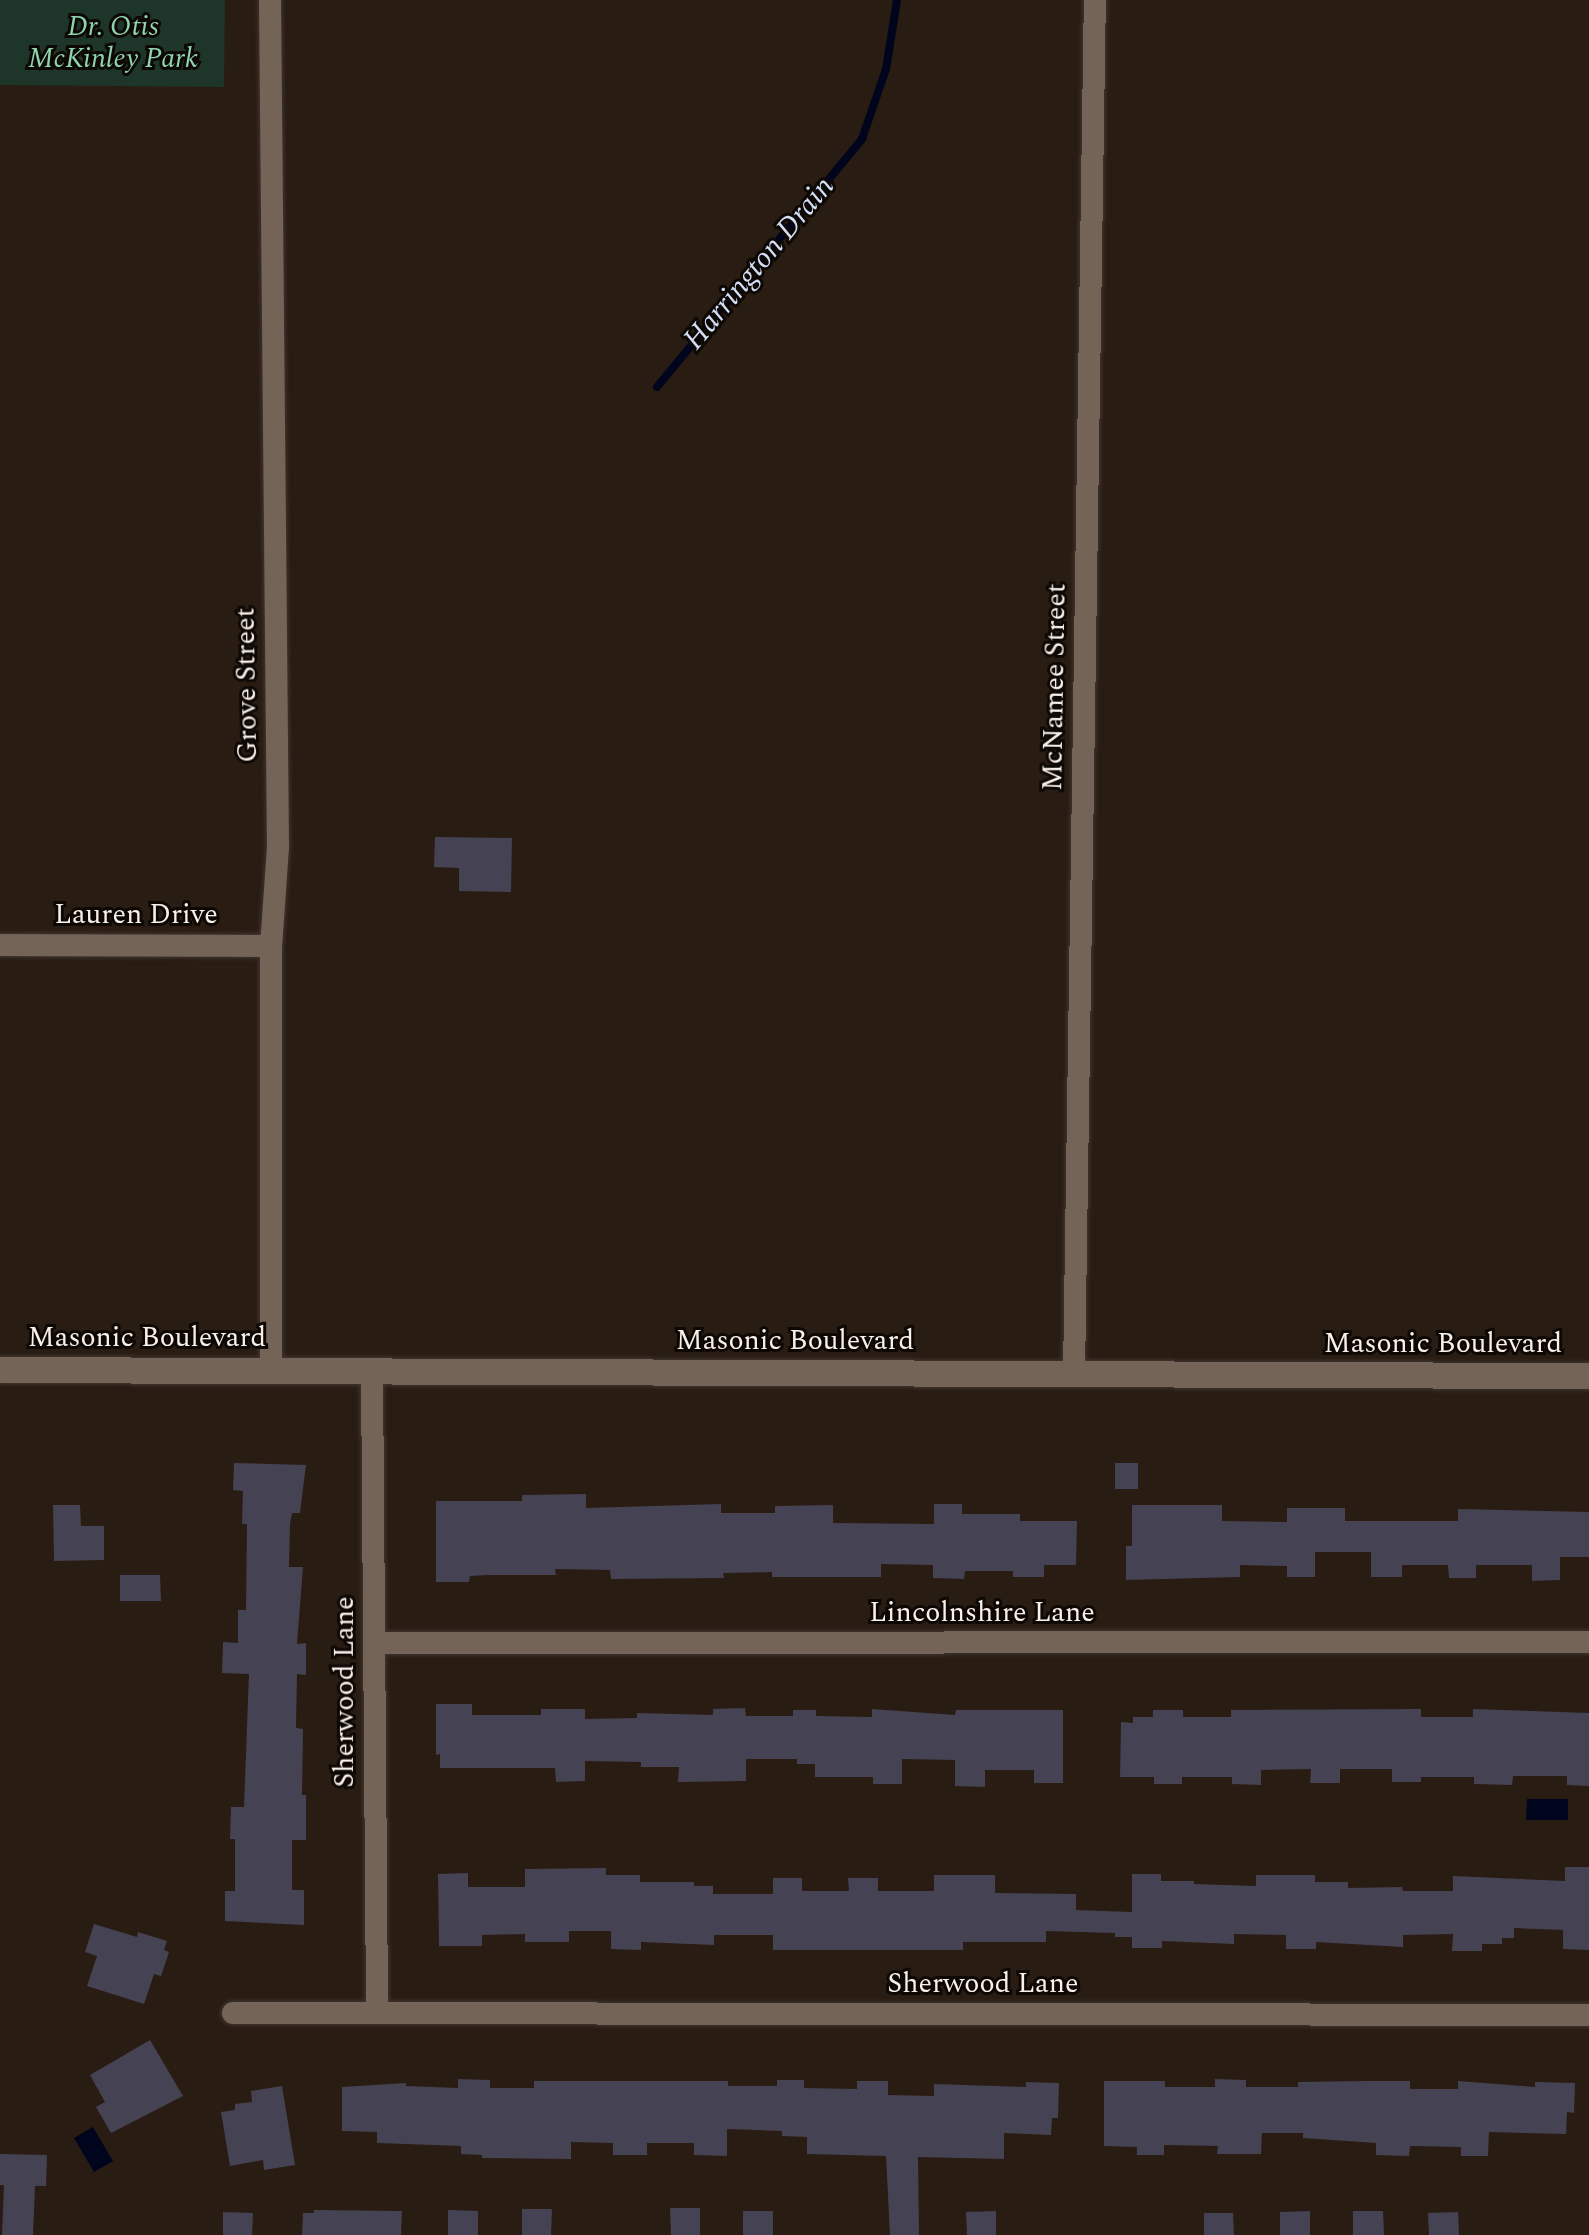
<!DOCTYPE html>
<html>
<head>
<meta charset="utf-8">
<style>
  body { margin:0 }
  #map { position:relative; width:1589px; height:2235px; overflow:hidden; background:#291c12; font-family:Spectral,serif }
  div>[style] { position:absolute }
  .green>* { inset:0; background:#1e3529 }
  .water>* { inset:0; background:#00041d }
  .stream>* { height:8px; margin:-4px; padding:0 4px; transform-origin:4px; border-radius:4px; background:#00041d }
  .building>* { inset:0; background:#454253 }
  .roads { filter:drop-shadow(0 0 2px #403530) drop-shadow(0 0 2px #403530) }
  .minor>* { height:22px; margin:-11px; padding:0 11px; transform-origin:11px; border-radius:11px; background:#746458 }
  .tertiary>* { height:26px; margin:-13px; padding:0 13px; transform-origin:13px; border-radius:13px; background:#746458 }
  span { translate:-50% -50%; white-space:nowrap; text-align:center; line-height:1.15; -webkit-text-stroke:6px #0d0804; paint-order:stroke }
  .park-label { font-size:28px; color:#8ed4ae; font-style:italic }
  .street-label { font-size:28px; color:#faf0ea }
  .water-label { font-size:30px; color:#d3dff7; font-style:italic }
</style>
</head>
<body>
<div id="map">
  <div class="green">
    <i style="clip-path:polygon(0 0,225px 0,224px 87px,0 85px)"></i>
  </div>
  <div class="water">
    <i style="clip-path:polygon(1527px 1799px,1568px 1799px,1568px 1820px,1526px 1820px)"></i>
    <i style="clip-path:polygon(93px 2127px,113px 2161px,94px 2172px,74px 2138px)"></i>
  </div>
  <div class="stream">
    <i style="left:657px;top:387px;width:322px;rotate:-50.4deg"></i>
    <i style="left:862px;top:139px;width:74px;rotate:-71.1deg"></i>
    <i style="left:886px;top:69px;width:70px;rotate:-80.9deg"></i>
  </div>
  <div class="building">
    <i style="clip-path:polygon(435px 837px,512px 838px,511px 892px,459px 891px,459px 868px,434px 867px)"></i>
    <i style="clip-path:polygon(234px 1463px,306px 1465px,300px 1513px,292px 1513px,290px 1524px,289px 1567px,303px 1567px,297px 1644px,306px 1643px,306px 1675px,297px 1674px,296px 1728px,303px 1729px,302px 1795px,306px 1795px,306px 1840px,292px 1840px,292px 1890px,304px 1890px,304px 1925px,225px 1921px,225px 1891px,235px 1891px,235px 1839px,230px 1839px,231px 1807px,244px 1807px,249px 1674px,222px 1673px,223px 1642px,238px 1643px,238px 1610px,246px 1610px,247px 1524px,242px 1524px,243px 1491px,233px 1490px)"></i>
    <i style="clip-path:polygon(1115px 1463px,1138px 1463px,1138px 1489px,1115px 1489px)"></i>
    <i style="clip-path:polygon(586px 1494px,586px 1508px,721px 1504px,721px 1513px,775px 1513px,775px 1506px,833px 1505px,833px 1523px,934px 1524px,934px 1504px,962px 1504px,962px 1514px,1020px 1514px,1020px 1521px,1077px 1521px,1076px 1565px,1044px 1565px,1044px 1577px,1013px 1577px,1013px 1571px,965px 1571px,964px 1579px,933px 1578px,933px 1565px,881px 1564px,881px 1577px,772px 1577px,772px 1572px,723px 1573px,724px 1578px,611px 1579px,610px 1570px,555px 1569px,556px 1575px,488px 1575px,470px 1576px,469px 1582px,436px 1582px,436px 1501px,522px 1501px,522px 1495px)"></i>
    <i style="clip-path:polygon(53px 1505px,80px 1505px,81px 1526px,104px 1526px,104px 1560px,54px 1561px)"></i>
    <i style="clip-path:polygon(1132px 1505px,1222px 1505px,1222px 1521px,1287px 1522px,1287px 1508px,1345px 1508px,1345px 1521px,1458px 1521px,1458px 1509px,1589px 1512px,1589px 1557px,1560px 1557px,1560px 1580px,1532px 1581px,1532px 1565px,1476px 1565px,1476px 1578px,1449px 1578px,1448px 1565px,1402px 1565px,1402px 1577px,1371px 1577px,1371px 1552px,1315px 1552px,1315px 1577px,1287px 1577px,1287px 1566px,1240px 1565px,1240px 1577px,1126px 1580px,1126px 1546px,1132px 1546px)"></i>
    <i style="clip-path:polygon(120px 1575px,160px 1575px,161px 1601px,120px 1601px)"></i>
    <i style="clip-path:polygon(436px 1704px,472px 1704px,472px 1715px,541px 1715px,541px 1709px,585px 1709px,585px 1719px,637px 1718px,637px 1713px,713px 1715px,713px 1709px,745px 1708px,746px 1716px,793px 1716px,793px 1710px,816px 1710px,816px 1716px,872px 1717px,872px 1709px,955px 1715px,956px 1710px,1063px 1710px,1063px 1783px,1034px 1783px,1034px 1770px,985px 1770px,985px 1787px,955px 1786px,955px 1760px,902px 1759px,902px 1784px,873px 1784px,873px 1777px,815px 1777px,815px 1764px,797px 1764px,797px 1759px,746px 1759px,746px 1781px,678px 1782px,679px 1767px,641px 1767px,641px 1762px,585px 1761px,585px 1781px,556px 1782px,555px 1768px,440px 1768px,440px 1754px,436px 1755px)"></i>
    <i style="clip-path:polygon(1421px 1709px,1421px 1717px,1473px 1717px,1473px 1709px,1589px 1713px,1589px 1786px,1567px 1785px,1567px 1776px,1513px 1776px,1512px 1785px,1474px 1784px,1474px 1777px,1421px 1777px,1421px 1782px,1392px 1782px,1392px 1769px,1340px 1769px,1340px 1783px,1310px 1783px,1311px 1769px,1261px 1770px,1261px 1785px,1232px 1784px,1232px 1777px,1182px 1777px,1182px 1784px,1154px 1784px,1154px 1777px,1120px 1777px,1121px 1722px,1133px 1723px,1133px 1717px,1153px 1717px,1153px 1710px,1183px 1710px,1183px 1717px,1231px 1717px,1231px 1710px)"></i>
    <i style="clip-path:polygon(1565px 1867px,1589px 1867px,1589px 1950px,1563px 1949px,1563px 1930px,1514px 1928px,1514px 1938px,1502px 1938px,1502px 1944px,1482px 1944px,1482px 1951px,1452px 1951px,1453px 1934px,1403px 1935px,1403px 1947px,1316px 1942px,1316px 1949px,1286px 1949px,1286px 1935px,1234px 1934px,1234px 1944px,1162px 1941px,1162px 1948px,1132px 1948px,1132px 1937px,1115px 1937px,1115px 1933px,1046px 1931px,1046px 1942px,963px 1942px,963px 1950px,773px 1950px,773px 1935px,714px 1935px,714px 1945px,641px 1942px,641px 1950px,611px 1949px,611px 1931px,569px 1931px,569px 1942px,525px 1942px,525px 1934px,482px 1935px,482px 1946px,439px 1946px,438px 1874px,468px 1873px,468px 1887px,525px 1887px,525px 1869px,606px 1868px,606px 1875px,640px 1875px,640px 1882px,694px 1882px,694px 1886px,713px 1886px,713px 1894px,773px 1894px,773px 1878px,802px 1878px,802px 1891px,849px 1891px,848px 1878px,878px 1878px,878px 1891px,934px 1891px,934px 1875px,995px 1875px,995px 1893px,1076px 1894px,1076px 1910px,1132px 1912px,1132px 1874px,1161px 1874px,1161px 1881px,1194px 1881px,1194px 1884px,1256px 1886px,1256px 1875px,1315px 1875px,1315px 1882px,1348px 1882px,1348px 1888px,1402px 1887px,1403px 1891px,1453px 1891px,1453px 1876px,1565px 1881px)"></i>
    <i style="clip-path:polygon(94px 1924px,137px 1937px,138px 1932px,167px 1941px,164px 1950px,169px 1952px,161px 1976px,154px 1974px,144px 2004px,87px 1986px,97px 1956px,85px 1952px)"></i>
    <i style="clip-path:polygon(150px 2040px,183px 2096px,111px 2133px,96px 2107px,105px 2102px,90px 2075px)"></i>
    <i style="clip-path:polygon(458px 2079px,490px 2080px,490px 2088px,534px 2088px,534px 2081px,728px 2081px,728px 2086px,777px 2086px,777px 2080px,804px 2080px,804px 2088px,857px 2089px,857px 2081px,888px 2081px,888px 2095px,934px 2096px,934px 2084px,1026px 2087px,1026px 2082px,1059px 2083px,1058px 2118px,1052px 2118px,1051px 2135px,1004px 2133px,1004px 2159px,918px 2157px,919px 2235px,890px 2235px,886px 2156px,807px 2154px,807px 2137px,782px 2136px,782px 2131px,727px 2129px,727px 2156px,694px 2155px,694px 2143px,647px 2143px,647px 2155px,613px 2155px,613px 2143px,571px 2142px,571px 2159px,482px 2158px,482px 2155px,461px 2154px,461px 2146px,377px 2143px,377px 2132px,342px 2131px,342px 2087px,406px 2083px,406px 2086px,458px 2088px)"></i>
    <i style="clip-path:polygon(1215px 2079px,1246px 2080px,1246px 2087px,1298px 2087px,1298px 2082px,1365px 2081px,1410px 2081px,1410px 2089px,1458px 2089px,1458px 2081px,1535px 2087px,1535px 2082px,1575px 2083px,1574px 2113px,1567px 2112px,1566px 2134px,1489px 2132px,1488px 2156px,1461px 2156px,1461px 2147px,1410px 2146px,1409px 2156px,1376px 2155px,1376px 2143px,1303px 2138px,1303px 2133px,1262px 2133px,1261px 2154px,1217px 2154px,1218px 2146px,1164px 2145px,1164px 2155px,1137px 2155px,1137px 2147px,1104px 2146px,1104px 2081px,1165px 2081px,1165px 2087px,1215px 2087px)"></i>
    <i style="clip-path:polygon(282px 2086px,295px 2165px,264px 2170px,263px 2160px,230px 2166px,221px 2112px,235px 2110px,235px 2104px,252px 2102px,251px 2091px)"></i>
    <i style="clip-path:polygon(0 2154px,47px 2155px,46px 2186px,35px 2186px,33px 2235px,2px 2235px,4px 2185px,0 2185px)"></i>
    <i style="clip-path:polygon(670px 2208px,700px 2208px,700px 2235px,671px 2235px)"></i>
    <i style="clip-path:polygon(522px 2209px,552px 2209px,551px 2235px,522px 2235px)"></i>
    <i style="clip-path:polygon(314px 2210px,402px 2211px,401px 2235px,302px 2235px,303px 2213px,314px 2213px)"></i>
    <i style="clip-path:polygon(448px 2210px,478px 2211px,478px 2235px,448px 2235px)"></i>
    <i style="clip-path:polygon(743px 2211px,773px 2211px,773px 2235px,743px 2235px)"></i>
    <i style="clip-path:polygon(996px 2211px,996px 2235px,967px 2235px,966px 2212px)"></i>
    <i style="clip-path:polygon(1310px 2211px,1310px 2235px,1280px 2235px,1280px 2212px)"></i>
    <i style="clip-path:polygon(1353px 2211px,1383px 2211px,1384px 2235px,1353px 2235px)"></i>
    <i style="clip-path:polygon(223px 2212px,253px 2213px,252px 2235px,223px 2235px)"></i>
    <i style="clip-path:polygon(1458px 2212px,1459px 2235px,1429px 2235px,1428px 2213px)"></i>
    <i style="clip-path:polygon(1204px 2213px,1233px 2213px,1234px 2235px,1204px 2235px)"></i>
  </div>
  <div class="roads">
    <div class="minor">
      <i style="left:270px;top:0;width:847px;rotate:89.46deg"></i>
      <i style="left:278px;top:847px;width:99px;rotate:94deg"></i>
      <i style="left:271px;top:946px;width:424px;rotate:90deg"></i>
      <i style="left:0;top:945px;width:271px;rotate:0.2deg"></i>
      <i style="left:372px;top:1371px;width:642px;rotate:89.55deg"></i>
      <i style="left:1074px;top:1375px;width:1375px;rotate:-89.13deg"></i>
      <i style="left:374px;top:1643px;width:1215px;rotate:-0.05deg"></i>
      <i style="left:233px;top:2013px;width:1356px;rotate:0.08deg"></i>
    </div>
    <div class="tertiary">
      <i style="left:0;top:1370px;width:1589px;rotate:0.22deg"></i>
    </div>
  </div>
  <div class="park-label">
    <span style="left:113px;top:43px">Dr. Otis<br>McKinley Park</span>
  </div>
  <div class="street-label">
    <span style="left:247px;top:685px;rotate:-91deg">Grove Street</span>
    <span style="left:1055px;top:687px;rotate:-89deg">McNamee Street</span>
    <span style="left:136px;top:915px">Lauren Drive</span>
    <span style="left:147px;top:1338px">Masonic Boulevard</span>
    <span style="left:795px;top:1341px">Masonic Boulevard</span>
    <span style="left:1443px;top:1344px">Masonic Boulevard</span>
    <span style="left:982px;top:1613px">Lincolnshire Lane</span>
    <span style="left:345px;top:1692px;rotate:-90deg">Sherwood Lane</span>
    <span style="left:983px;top:1984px">Sherwood Lane</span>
  </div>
  <div class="water-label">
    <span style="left:759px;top:263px;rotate:-50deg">Harrington Drain</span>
  </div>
</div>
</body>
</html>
